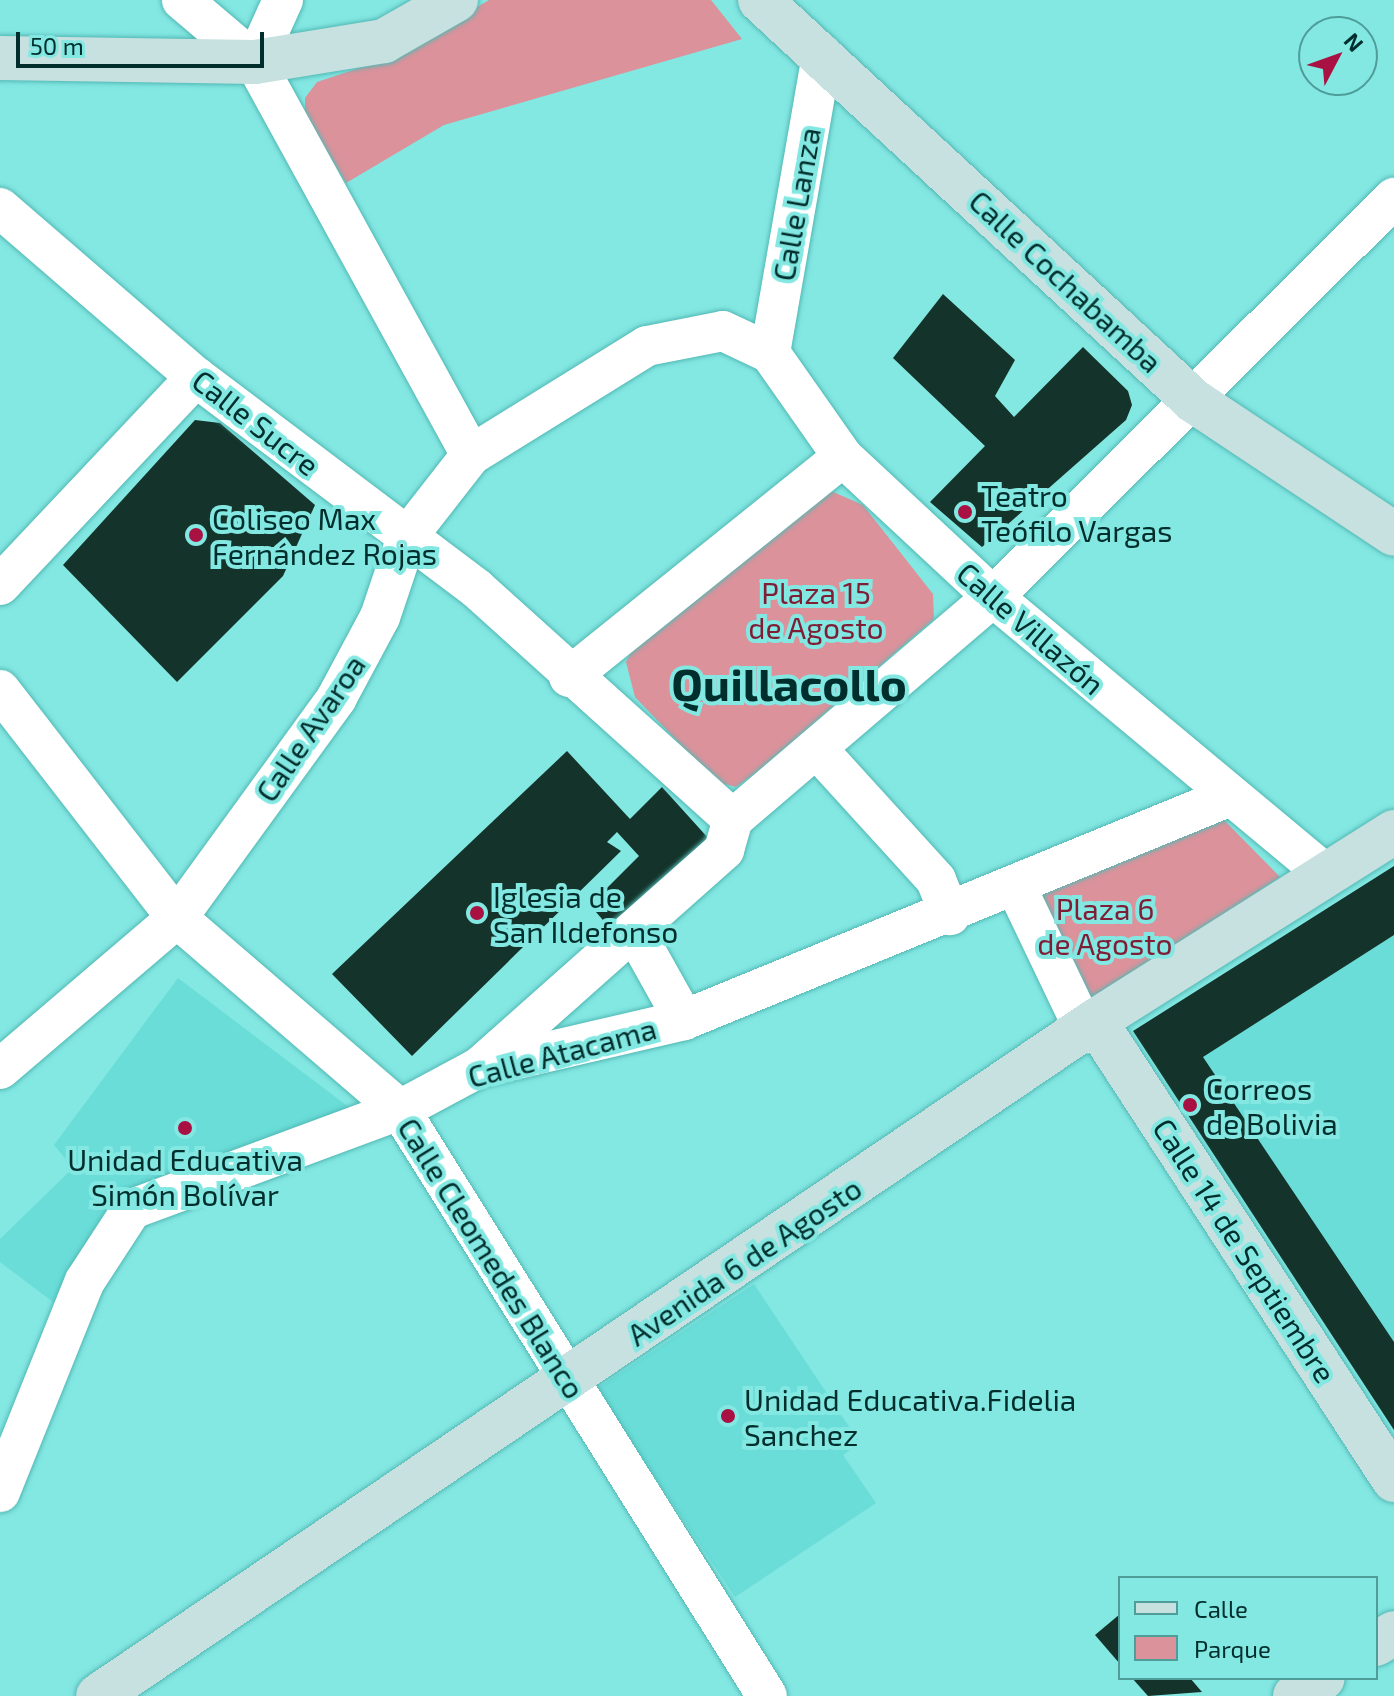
<!DOCTYPE html>
<html>
<head>
<meta charset="utf-8">
<style>
  body { margin:0 }
  #map { position:relative; width:1394px; height:1696px; overflow:hidden; background:#83e7e2; font-family:"Exo 2",sans-serif }
  div>[style] { position:absolute }
  .built>* { inset:0; background:#6addd8 }
  .green>* { inset:0; background:#db929b }
  .building>* { inset:0; background:#14332a }
  .roads { filter:drop-shadow(0 0 2px #52b8b4) drop-shadow(0 0 2px #52b8b4) }
  .street>* { height:40px; margin:-20px; padding:0 20px; transform-origin:20px; border-radius:20px; background:#fff }
  .secondary>* { height:44px; margin:-22px; padding:0 22px; transform-origin:22px; border-radius:22px; background:#c6e1e0 }
  .dots>* { width:22px; height:22px; translate:-50% -50%; box-sizing:border-box; border:4px solid #83e7e2; border-radius:50% }
  span { translate:-50% -50%; white-space:nowrap; text-align:center; line-height:1.15; -webkit-text-stroke:8px #83e7e2; paint-order:stroke }
  .street-label { font-size:30px; color:#002e2c }
  .poi-label { font-size:30px; color:#002e2c }
  .left { translate:0 -50%; text-align:left }
  .park-label { font-size:30px; color:#7f1d35 }
  .town-label { font-size:46px; color:#002e2c; font-weight:700 }
  .legend { position:absolute; left:1118px; top:1576px; width:260px; height:104px; box-sizing:border-box; background:#83e7e2; border:2px solid #4f9d99; margin:0; padding:10px 14px; list-style:none; font-size:24px; color:#002e2c }
  .legend li { display:flex; align-items:center; gap:16px; height:40px }
  .legend b { width:40px; border:2px solid #4f9d99 }
  .north { position:absolute; left:1298px; top:16px; width:80px; height:80px; box-sizing:border-box; background:#83e7e2; border:2px solid #4f9d99; border-radius:50%; rotate:49deg; font-size:22px; font-weight:700; line-height:32px; text-align:center; color:#002e2c }
  .north::after { content:''; display:block; margin:auto; width:28px; height:36px; background:#a81141; clip-path:polygon(50% 0,100% 100%,50% 72%,0 100%) }
  .scale { position:absolute; left:16px; top:32px; width:248px; height:36px; box-sizing:border-box; border:4px solid #002e2c; border-top:0; padding-left:10px; font-size:24px; line-height:28px; white-space:nowrap; color:#002e2c; -webkit-text-stroke:6px #83e7e2; paint-order:stroke }
</style>
</head>
<body>
<div id="map">
  <div class="built">
    <i style="clip-path:polygon(1394px 935px,1394px 1430px,1165px 1081px)"></i>
    <i style="clip-path:polygon(178px 978px,354px 1111px,116px 1193px,53px 1302px,0 1262px,0 1239px,73px 1168px,54px 1145px)"></i>
    <i style="clip-path:polygon(754px 1284px,860px 1443px,843px 1455px,876px 1503px,735px 1597px,596px 1389px)"></i>
  </div>
  <div class="green">
    <i style="clip-path:polygon(489px 0,711px 0,742px 39px,444px 125px,346px 183px,305px 115px,305px 98px,317px 82px,392px 57px)"></i>
    <i style="clip-path:polygon(831px 491px,863px 505px,933px 594px,934px 619px,757px 772px,736px 787px,716px 782px,635px 697px,626px 662px,635px 645px)"></i>
    <i style="clip-path:polygon(1221px 817px,1280px 877px,1081px 1009px,1026px 897px)"></i>
  </div>
  <div class="building">
    <i style="clip-path:polygon(943px 294px,1015px 360px,995px 396px,1014px 417px,1083px 347px,1128px 391px,1132px 405px,1126px 420px,982px 547px,930px 502px,985px 446px,893px 358px)"></i>
    <i style="clip-path:polygon(195px 420px,220px 423px,315px 505px,283px 576px,177px 682px,63px 565px)"></i>
    <i style="clip-path:polygon(567px 751px,630px 819px,662px 787px,709px 839px,614px 933px,590px 905px,639px 856px,617px 832px,607px 842px,621px 851px,412px 1056px,332px 974px)"></i>
    <i style="clip-path:polygon(1394px 866px,1394px 935px,1203px 1057px,1394px 1342px,1394px 1430px,1133px 1031px)"></i>
    <i style="clip-path:polygon(1120px 1614px,1120px 1664px,1095px 1635px)"></i>
    <i style="clip-path:polygon(1132px 1678px,1190px 1678px,1202px 1692px,1148px 1696px)"></i>
  </div>
  <div class="roads">
    <div class="street">
      <i style="left:182px;top:0;width:96px;rotate:40.3deg"></i>
      <i style="left:255px;top:62px;width:448px;rotate:61.2deg"></i>
      <i style="left:255px;top:62px;width:68px;rotate:-65.7deg"></i>
      <i style="left:0;top:208px;width:259px;rotate:40.8deg"></i>
      <i style="left:196px;top:377px;width:351px;rotate:37deg"></i>
      <i style="left:476px;top:588px;width:346px;rotate:42deg"></i>
      <i style="left:770px;top:353px;width:303px;rotate:-80.1deg"></i>
      <i style="left:0;top:585px;width:286px;rotate:-46.7deg"></i>
      <i style="left:569px;top:677px;width:351px;rotate:-38.8deg"></i>
      <i style="left:0;top:690px;width:289px;rotate:52.2deg"></i>
      <i style="left:177px;top:918px;width:294px;rotate:40.7deg"></i>
      <i style="left:400px;top:1110px;width:691px;rotate:57.94deg"></i>
      <i style="left:817px;top:749px;width:177px;rotate:47.7deg"></i>
      <i style="left:936px;top:880px;width:38px;rotate:68deg"></i>
      <i style="left:733px;top:819px;width:342px;rotate:-40.5deg"></i>
      <i style="left:993px;top:597px;width:566px;rotate:-44.86deg"></i>
      <i style="left:1017px;top:889px;width:160px;rotate:64.4deg"></i>
      <i style="left:636px;top:934px;width:98px;rotate:60.8deg"></i>
      <i style="left:482px;top:1065px;width:324px;rotate:-41.6deg"></i>
      <i style="left:724px;top:850px;width:32px;rotate:-74deg"></i>
      <i style="left:0;top:1069px;width:233px;rotate:-40.5deg"></i>
      <i style="left:177px;top:918px;width:271px;rotate:-54deg"></i>
      <i style="left:336px;top:699px;width:93px;rotate:-61.8deg"></i>
      <i style="left:380px;top:617px;width:84px;rotate:-71.4deg"></i>
      <i style="left:407px;top:537px;width:104px;rotate:-52deg"></i>
      <i style="left:471px;top:455px;width:207px;rotate:-31.8deg"></i>
      <i style="left:647px;top:346px;width:77px;rotate:-11.2deg"></i>
      <i style="left:723px;top:331px;width:52px;rotate:25.1deg"></i>
      <i style="left:770px;top:353px;width:127px;rotate:54.9deg"></i>
      <i style="left:843px;top:457px;width:205px;rotate:43deg"></i>
      <i style="left:993px;top:597px;width:431px;rotate:39.8deg"></i>
      <i style="left:0;top:1492px;width:227px;rotate:-68.1deg"></i>
      <i style="left:85px;top:1281px;width:86px;rotate:-56.9deg"></i>
      <i style="left:132px;top:1209px;width:286px;rotate:-20.3deg"></i>
      <i style="left:400px;top:1110px;width:89px;rotate:-28.3deg"></i>
      <i style="left:478px;top:1068px;width:212px;rotate:-13.1deg"></i>
      <i style="left:684px;top:1020px;width:588px;rotate:-22.29deg"></i>
    </div>
    <div class="secondary">
      <i style="left:760px;top:0;width:591px;rotate:42.74deg"></i>
      <i style="left:1194px;top:401px;width:240px;rotate:33.6deg"></i>
      <i style="left:0;top:58px;width:255px;rotate:0.9deg"></i>
      <i style="left:255px;top:62px;width:131px;rotate:-9.2deg"></i>
      <i style="left:384px;top:41px;width:83px;rotate:-29.7deg"></i>
      <i style="left:1095px;top:1021px;width:548px;rotate:56.92deg"></i>
      <i style="left:1376px;top:1644px;width:21px;rotate:-31deg"></i>
      <i style="left:98px;top:1696px;width:1204px;rotate:-34.1deg"></i>
      <i style="left:1095px;top:1021px;width:354px;rotate:-32.3deg"></i>
      <i style="left:1295px;top:1696px;width:33px;rotate:-33deg"></i>
    </div>
  </div>
  <div class="dots">
    <i style="left:965px;top:512px;background:#a81141"></i>
    <i style="left:196px;top:535px;background:#a81141"></i>
    <i style="left:477px;top:913px;background:#a81141"></i>
    <i style="left:1190px;top:1105px;background:#a81141"></i>
    <i style="left:185px;top:1128px;background:#a81141"></i>
    <i style="left:728px;top:1416px;background:#a81141"></i>
  </div>
  <div class="street-label">
    <span style="left:796px;top:204px;rotate:-80deg">Calle Lanza</span>
    <span style="left:1066px;top:281px;rotate:43deg">Calle Cochabamba</span>
    <span style="left:256px;top:422px;rotate:38deg">Calle Sucre</span>
    <span style="left:1031px;top:628px;rotate:41deg">Calle Villazón</span>
    <span style="left:310px;top:728px;rotate:-56deg">Calle Avaroa</span>
    <span style="left:562px;top:1052px;rotate:-15deg">Calle Atacama</span>
    <span style="left:1245px;top:1250px;rotate:57deg">Calle 14 de Septiembre</span>
    <span style="left:492px;top:1258px;rotate:58deg">Calle Cleomedes Blanco</span>
    <span style="left:744px;top:1261px;rotate:-34deg">Avenida 6 de Agosto</span>
  </div>
  <div class="poi-label">
    <span class="left" style="left:981px;top:512px">Teatro<br>Teófilo Vargas</span>
    <span class="left" style="left:212px;top:535px">Coliseo Max<br>Fernández Rojas</span>
    <span class="left" style="left:493px;top:913px">Iglesia de<br>San Ildefonso</span>
    <span class="left" style="left:1206px;top:1105px">Correos<br>de Bolivia</span>
    <span style="left:185px;top:1176px">Unidad Educativa<br>Simón Bolívar</span>
    <span class="left" style="left:744px;top:1416px">Unidad Educativa.Fidelia<br>Sanchez</span>
  </div>
  <div class="park-label">
    <span style="left:816px;top:609px">Plaza 15<br>de Agosto</span>
    <span style="left:1105px;top:925px">Plaza 6<br>de Agosto</span>
  </div>
  <div class="town-label">
    <span style="left:789px;top:683px">Quillacollo</span>
  </div>
  <ul class="legend">
  <li><b style="height:10px;background:#c6e1e0"></b>Calle</li>
  <li><b style="height:22px;background:#db929b"></b>Parque</li>
  </ul>
  <div class="north">N</div>
  <div class="scale">50 m</div>
</div>
</body>
</html>
